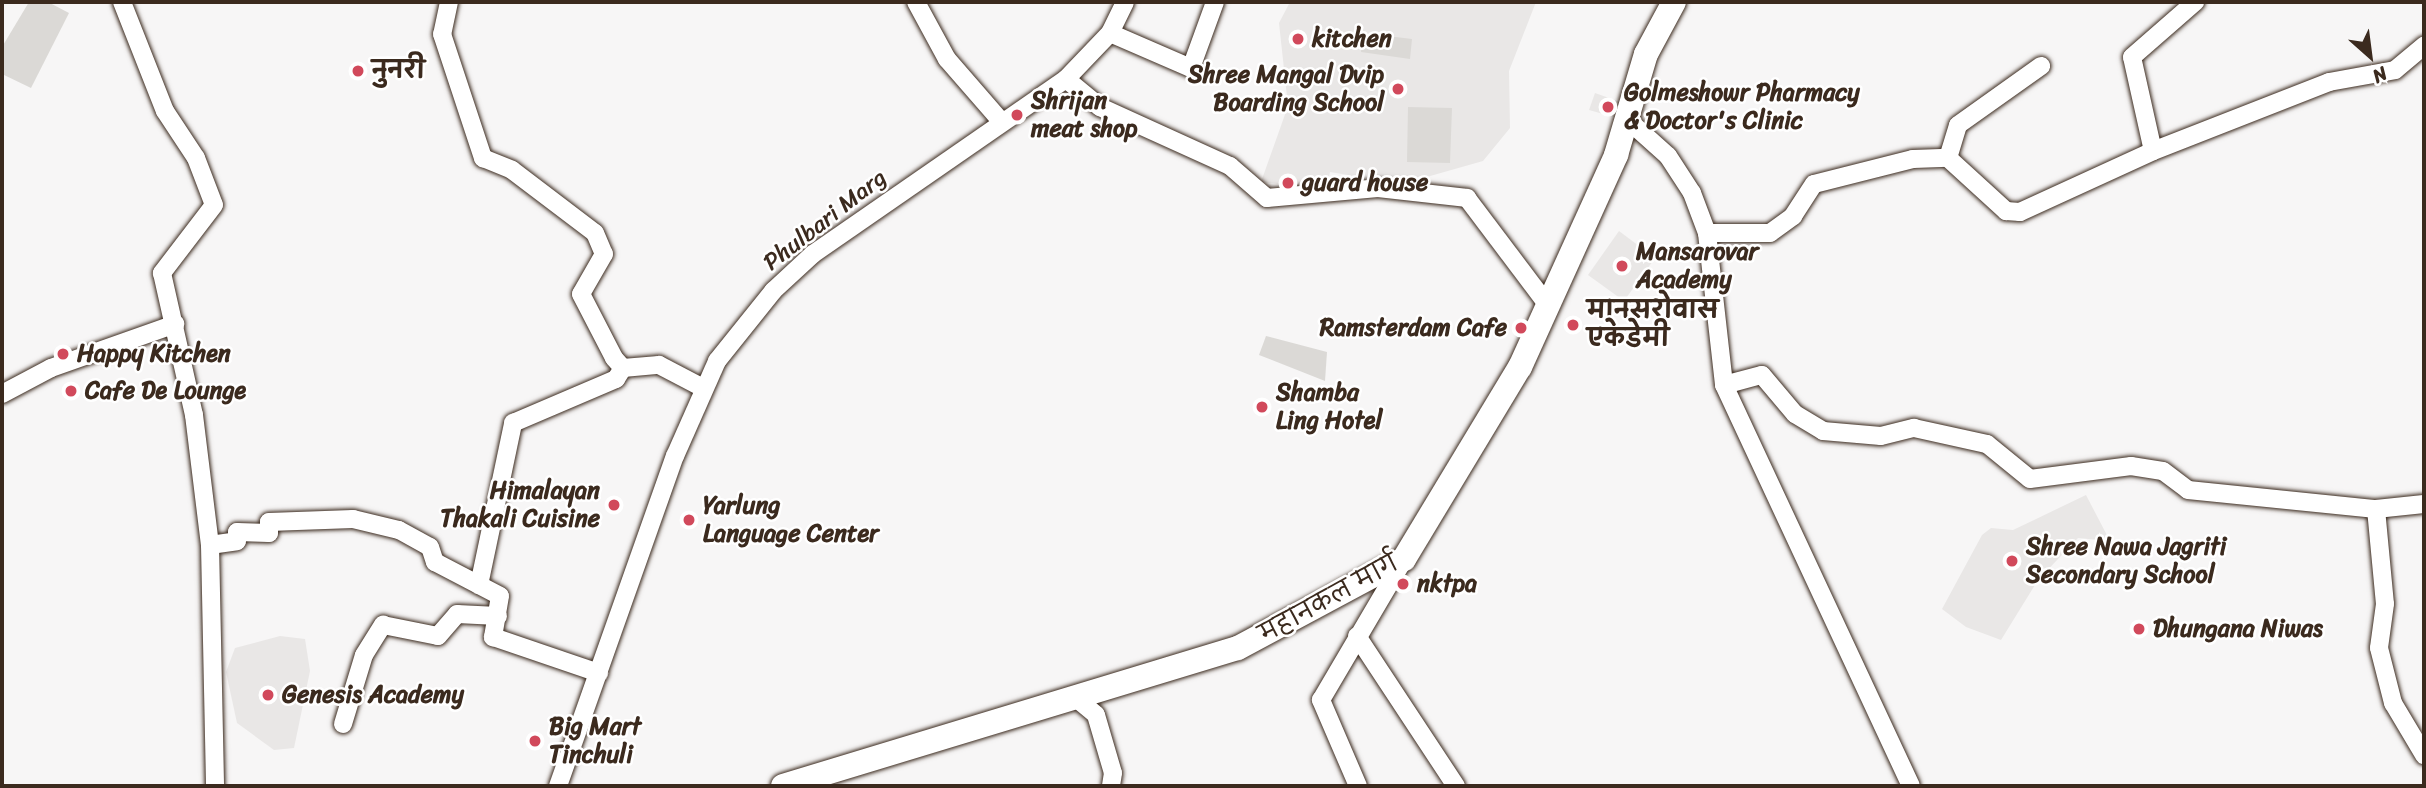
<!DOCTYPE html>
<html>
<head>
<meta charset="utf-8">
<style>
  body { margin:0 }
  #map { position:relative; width:2426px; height:788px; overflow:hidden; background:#f7f6f6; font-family:Sriracha,"Playpen Sans Deva",sans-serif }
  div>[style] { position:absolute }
  .built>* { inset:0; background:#e9e7e6 }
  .green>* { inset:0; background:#dbd9d6 }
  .roads { filter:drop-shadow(0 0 2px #3b2a1e) drop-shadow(0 0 2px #3b2a1e) }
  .minor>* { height:18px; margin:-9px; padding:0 9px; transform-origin:9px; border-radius:9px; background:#fff }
  .secondary>* { height:24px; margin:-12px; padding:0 12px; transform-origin:12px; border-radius:12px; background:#fff }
  .dots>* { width:19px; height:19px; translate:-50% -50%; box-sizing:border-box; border:4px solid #fff; border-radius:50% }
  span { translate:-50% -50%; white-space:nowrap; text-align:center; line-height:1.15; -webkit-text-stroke:5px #fff; paint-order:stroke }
  .poi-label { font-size:24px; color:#3b2a1e; font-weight:700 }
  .left { translate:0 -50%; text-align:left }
  .right { translate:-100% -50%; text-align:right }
  .street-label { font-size:24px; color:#3b2a1e }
  .frame { position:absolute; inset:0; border:4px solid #3b2a1e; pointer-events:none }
  .north { position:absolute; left:2335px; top:21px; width:70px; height:70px; -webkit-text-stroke:5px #fff; paint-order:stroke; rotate:152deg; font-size:19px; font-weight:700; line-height:28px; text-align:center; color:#3b2a1e }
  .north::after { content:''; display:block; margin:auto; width:24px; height:32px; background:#3b2a1e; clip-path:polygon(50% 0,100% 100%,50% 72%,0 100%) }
</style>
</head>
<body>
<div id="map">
  <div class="built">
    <i style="clip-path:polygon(1290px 2px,1536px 2px,1509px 71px,1510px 128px,1483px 161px,1402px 184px,1330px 172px,1326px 190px,1261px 182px,1288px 106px,1279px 23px)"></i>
    <i style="clip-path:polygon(1595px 93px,1626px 104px,1621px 119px,1589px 110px)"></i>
    <i style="clip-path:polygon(1619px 231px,1655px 258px,1624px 301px,1588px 275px)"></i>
    <i style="clip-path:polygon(2086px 495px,2110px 541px,2078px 538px,2038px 580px,2001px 640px,1966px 627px,1942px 609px,1982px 535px,1991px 528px,2013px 530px)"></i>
    <i style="clip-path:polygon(280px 636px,305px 639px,310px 671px,294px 748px,274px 750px,237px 723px,226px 672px,235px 648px)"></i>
  </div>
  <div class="green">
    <i style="clip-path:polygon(29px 2px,48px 2px,69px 13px,31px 88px,2px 74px,2px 47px)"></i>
    <i style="clip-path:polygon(1363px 33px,1412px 39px,1410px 59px,1361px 52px)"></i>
    <i style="clip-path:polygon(1408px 107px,1452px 108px,1450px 163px,1407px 162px)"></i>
    <i style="clip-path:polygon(1266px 336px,1327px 352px,1325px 381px,1259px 355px)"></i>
  </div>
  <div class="roads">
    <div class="minor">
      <i style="left:122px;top:2px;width:117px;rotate:68.5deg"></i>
      <i style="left:165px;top:111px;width:56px;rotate:56.6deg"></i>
      <i style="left:196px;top:158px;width:50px;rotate:69deg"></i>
      <i style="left:214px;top:205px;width:86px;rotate:127.4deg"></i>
      <i style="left:162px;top:273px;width:146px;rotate:77.3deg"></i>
      <i style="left:194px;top:415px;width:131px;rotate:83deg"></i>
      <i style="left:210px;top:545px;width:241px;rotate:88.8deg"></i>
      <i style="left:449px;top:2px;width:33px;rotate:102deg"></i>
      <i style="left:442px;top:34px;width:131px;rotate:71.7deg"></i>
      <i style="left:483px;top:158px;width:31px;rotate:22deg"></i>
      <i style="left:512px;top:170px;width:104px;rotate:37.2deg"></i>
      <i style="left:595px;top:233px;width:23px;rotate:67deg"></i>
      <i style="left:604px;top:254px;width:46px;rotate:119.9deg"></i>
      <i style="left:581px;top:294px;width:72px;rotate:62.7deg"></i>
      <i style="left:614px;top:358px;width:13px;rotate:48deg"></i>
      <i style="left:623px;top:368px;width:36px;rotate:-5deg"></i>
      <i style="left:659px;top:365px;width:50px;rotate:27.6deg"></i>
      <i style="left:916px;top:2px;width:65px;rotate:61.5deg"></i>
      <i style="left:947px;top:59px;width:81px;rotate:49deg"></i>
      <i style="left:1110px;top:33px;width:88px;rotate:23.4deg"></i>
      <i style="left:1191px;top:68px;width:70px;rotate:-70deg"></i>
      <i style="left:1066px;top:79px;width:44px;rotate:39.5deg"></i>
      <i style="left:1100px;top:107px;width:143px;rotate:24.4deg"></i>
      <i style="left:1230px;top:166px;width:49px;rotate:40.9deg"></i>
      <i style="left:1267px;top:198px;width:111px;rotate:-5.1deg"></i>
      <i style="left:1378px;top:188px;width:90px;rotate:6.4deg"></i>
      <i style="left:1467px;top:198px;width:133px;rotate:53deg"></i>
      <i style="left:1629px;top:121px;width:52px;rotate:41.9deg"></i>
      <i style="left:1668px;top:156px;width:44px;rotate:57deg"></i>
      <i style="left:1692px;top:193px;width:43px;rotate:69.4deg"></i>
      <i style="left:1707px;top:233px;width:153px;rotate:83.6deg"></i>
      <i style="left:1724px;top:385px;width:442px;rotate:65deg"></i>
      <i style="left:2153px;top:151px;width:189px;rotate:-21.4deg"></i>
      <i style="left:2329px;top:82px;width:67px;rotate:-10.3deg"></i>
      <i style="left:2395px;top:70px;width:38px;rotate:-40deg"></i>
      <i style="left:1948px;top:158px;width:34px;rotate:-73deg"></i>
      <i style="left:1958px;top:125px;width:102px;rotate:-35.4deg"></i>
      <i style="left:1707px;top:233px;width:63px"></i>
      <i style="left:1770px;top:233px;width:29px;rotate:-36deg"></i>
      <i style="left:1793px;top:216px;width:38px;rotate:-57deg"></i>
      <i style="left:1814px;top:184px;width:102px;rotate:-14.2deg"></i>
      <i style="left:1913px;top:159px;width:35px;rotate:-2deg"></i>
      <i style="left:1948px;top:158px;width:79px;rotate:42.4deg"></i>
      <i style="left:2006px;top:211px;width:14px;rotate:4deg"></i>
      <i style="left:2020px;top:212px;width:146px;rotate:-24.6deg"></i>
      <i style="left:2153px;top:151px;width:96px;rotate:-102.6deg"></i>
      <i style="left:2132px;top:57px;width:84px;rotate:-41.1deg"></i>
      <i style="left:1724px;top:385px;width:39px;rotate:-15deg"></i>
      <i style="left:1762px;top:375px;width:51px;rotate:49.8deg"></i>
      <i style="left:1795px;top:414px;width:33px;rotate:31deg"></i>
      <i style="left:1823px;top:431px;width:58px;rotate:4.9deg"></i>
      <i style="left:1881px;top:436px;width:34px;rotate:-14deg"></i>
      <i style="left:1914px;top:428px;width:75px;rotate:12.4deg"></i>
      <i style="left:1987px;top:444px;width:55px;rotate:39.1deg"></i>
      <i style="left:2030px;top:479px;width:102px;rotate:-7.3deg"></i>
      <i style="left:2131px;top:466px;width:32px;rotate:9deg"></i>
      <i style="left:2163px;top:471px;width:31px;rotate:37deg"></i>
      <i style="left:2188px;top:490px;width:189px;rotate:5.8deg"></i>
      <i style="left:2376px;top:509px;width:48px;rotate:-5.9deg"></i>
      <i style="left:2px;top:394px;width:55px;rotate:-28deg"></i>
      <i style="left:51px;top:368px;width:132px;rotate:-19.5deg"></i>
      <i style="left:2376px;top:509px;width:95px;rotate:84.6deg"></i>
      <i style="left:2385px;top:604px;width:44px;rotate:97.8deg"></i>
      <i style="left:2379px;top:648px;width:57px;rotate:75.7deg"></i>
      <i style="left:2393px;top:703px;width:61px;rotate:59.2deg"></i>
      <i style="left:210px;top:545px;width:27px;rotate:-8deg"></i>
      <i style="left:237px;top:541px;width:9px;rotate:-90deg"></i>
      <i style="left:237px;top:532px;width:32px;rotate:2deg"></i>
      <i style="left:269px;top:533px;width:11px;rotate:-90deg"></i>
      <i style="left:269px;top:522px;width:84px;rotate:-2deg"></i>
      <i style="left:353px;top:519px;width:47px;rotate:13.4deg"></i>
      <i style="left:399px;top:530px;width:35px;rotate:29deg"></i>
      <i style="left:430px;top:547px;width:16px;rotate:72deg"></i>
      <i style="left:435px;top:562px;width:73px;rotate:27.6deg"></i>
      <i style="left:500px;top:596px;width:42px;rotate:99.7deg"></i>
      <i style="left:493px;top:637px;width:112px;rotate:18.8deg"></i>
      <i style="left:479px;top:585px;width:166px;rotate:-78.1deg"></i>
      <i style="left:513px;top:423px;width:112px;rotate:-23.1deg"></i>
      <i style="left:616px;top:379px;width:13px;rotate:-58deg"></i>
      <i style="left:1357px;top:636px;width:180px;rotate:56.6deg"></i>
      <i style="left:1076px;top:698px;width:26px;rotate:40deg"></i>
      <i style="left:1096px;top:715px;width:60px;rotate:73.7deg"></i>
      <i style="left:1113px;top:773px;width:13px;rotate:99deg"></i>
      <i style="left:343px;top:724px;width:72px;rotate:-73.1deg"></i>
      <i style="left:364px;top:655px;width:36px;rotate:-58deg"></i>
      <i style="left:383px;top:625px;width:56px;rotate:11.3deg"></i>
      <i style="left:438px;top:636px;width:29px;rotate:-49deg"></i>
      <i style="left:457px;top:614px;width:41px;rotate:2.8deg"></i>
      <i style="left:558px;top:786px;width:350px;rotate:-70.5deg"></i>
      <i style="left:675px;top:456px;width:104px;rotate:-66.1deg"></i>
      <i style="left:717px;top:361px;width:90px;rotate:-51.3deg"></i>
      <i style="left:773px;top:291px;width:54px;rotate:-42.8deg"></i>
      <i style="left:813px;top:254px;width:308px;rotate:-34.7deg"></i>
      <i style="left:1066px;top:79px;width:64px;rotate:-46.3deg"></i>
      <i style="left:1110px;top:33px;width:34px;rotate:-64deg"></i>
      <i style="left:1358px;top:786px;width:94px;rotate:-113.3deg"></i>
      <i style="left:1321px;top:700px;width:164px;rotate:-59.5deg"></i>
    </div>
    <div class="secondary">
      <i style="left:783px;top:786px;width:475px;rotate:-16.9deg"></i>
      <i style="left:1238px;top:648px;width:188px;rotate:-28.2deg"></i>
      <i style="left:1404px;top:559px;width:224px;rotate:-58.9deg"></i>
      <i style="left:1520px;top:367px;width:233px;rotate:-65.6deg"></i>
      <i style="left:1616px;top:155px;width:105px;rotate:-73.5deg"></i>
      <i style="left:1646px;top:54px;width:59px;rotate:-61.7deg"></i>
    </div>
  </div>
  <div class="dots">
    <i style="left:1298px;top:39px;background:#d1495b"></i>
    <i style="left:358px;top:71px;background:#d1495b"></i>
    <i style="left:1398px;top:89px;background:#d1495b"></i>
    <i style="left:1608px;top:107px;background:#d1495b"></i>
    <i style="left:1017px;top:115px;background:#d1495b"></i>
    <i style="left:1288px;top:183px;background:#d1495b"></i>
    <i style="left:1622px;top:266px;background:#d1495b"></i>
    <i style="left:1573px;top:325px;background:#d1495b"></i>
    <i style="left:1521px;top:328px;background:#d1495b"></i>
    <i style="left:63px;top:354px;background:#d1495b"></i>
    <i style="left:71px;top:391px;background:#d1495b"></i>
    <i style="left:1262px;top:407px;background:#d1495b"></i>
    <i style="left:614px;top:505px;background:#d1495b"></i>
    <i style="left:689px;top:520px;background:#d1495b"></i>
    <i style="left:2012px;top:561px;background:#d1495b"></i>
    <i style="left:1403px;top:584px;background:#d1495b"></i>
    <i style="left:2139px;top:629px;background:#d1495b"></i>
    <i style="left:268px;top:695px;background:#d1495b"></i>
    <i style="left:535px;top:741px;background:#d1495b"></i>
  </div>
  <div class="poi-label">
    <span class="left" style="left:1312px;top:39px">kitchen</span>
    <span class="left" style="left:372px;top:71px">नुनरी</span>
    <span class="right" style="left:1384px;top:89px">Shree Mangal Dvip<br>Boarding School</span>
    <span class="left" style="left:1624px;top:107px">Golmeshowr Pharmacy<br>&amp; Doctor's Clinic</span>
    <span class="left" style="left:1031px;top:115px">Shrijan<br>meat shop</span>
    <span class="left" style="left:1302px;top:183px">guard house</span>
    <span class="left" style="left:1636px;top:266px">Mansarovar<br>Academy</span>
    <span class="left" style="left:1587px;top:325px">मानसरोवास<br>एकेडेमी</span>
    <span class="right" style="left:1507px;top:328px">Ramsterdam Cafe</span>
    <span class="left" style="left:77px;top:354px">Happy Kitchen</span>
    <span class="left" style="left:85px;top:391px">Cafe De Lounge</span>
    <span class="left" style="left:1276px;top:407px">Shamba<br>Ling Hotel</span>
    <span class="right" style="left:600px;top:505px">Himalayan<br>Thakali Cuisine</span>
    <span class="left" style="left:703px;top:520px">Yarlung<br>Language Center</span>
    <span class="left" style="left:2026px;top:561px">Shree Nawa Jagriti<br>Secondary School</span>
    <span class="left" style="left:1417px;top:584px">nktpa</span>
    <span class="left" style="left:2153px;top:629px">Dhungana Niwas</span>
    <span class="left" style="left:282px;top:695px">Genesis Academy</span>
    <span class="left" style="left:549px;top:741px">Big Mart<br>Tinchuli</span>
  </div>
  <div class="street-label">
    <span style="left:825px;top:220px;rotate:-38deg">Phulbari Marg</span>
    <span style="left:1329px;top:599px;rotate:-29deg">महानकल मार्ग</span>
  </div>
  <div class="frame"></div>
  <div class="north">N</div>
</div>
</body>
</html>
